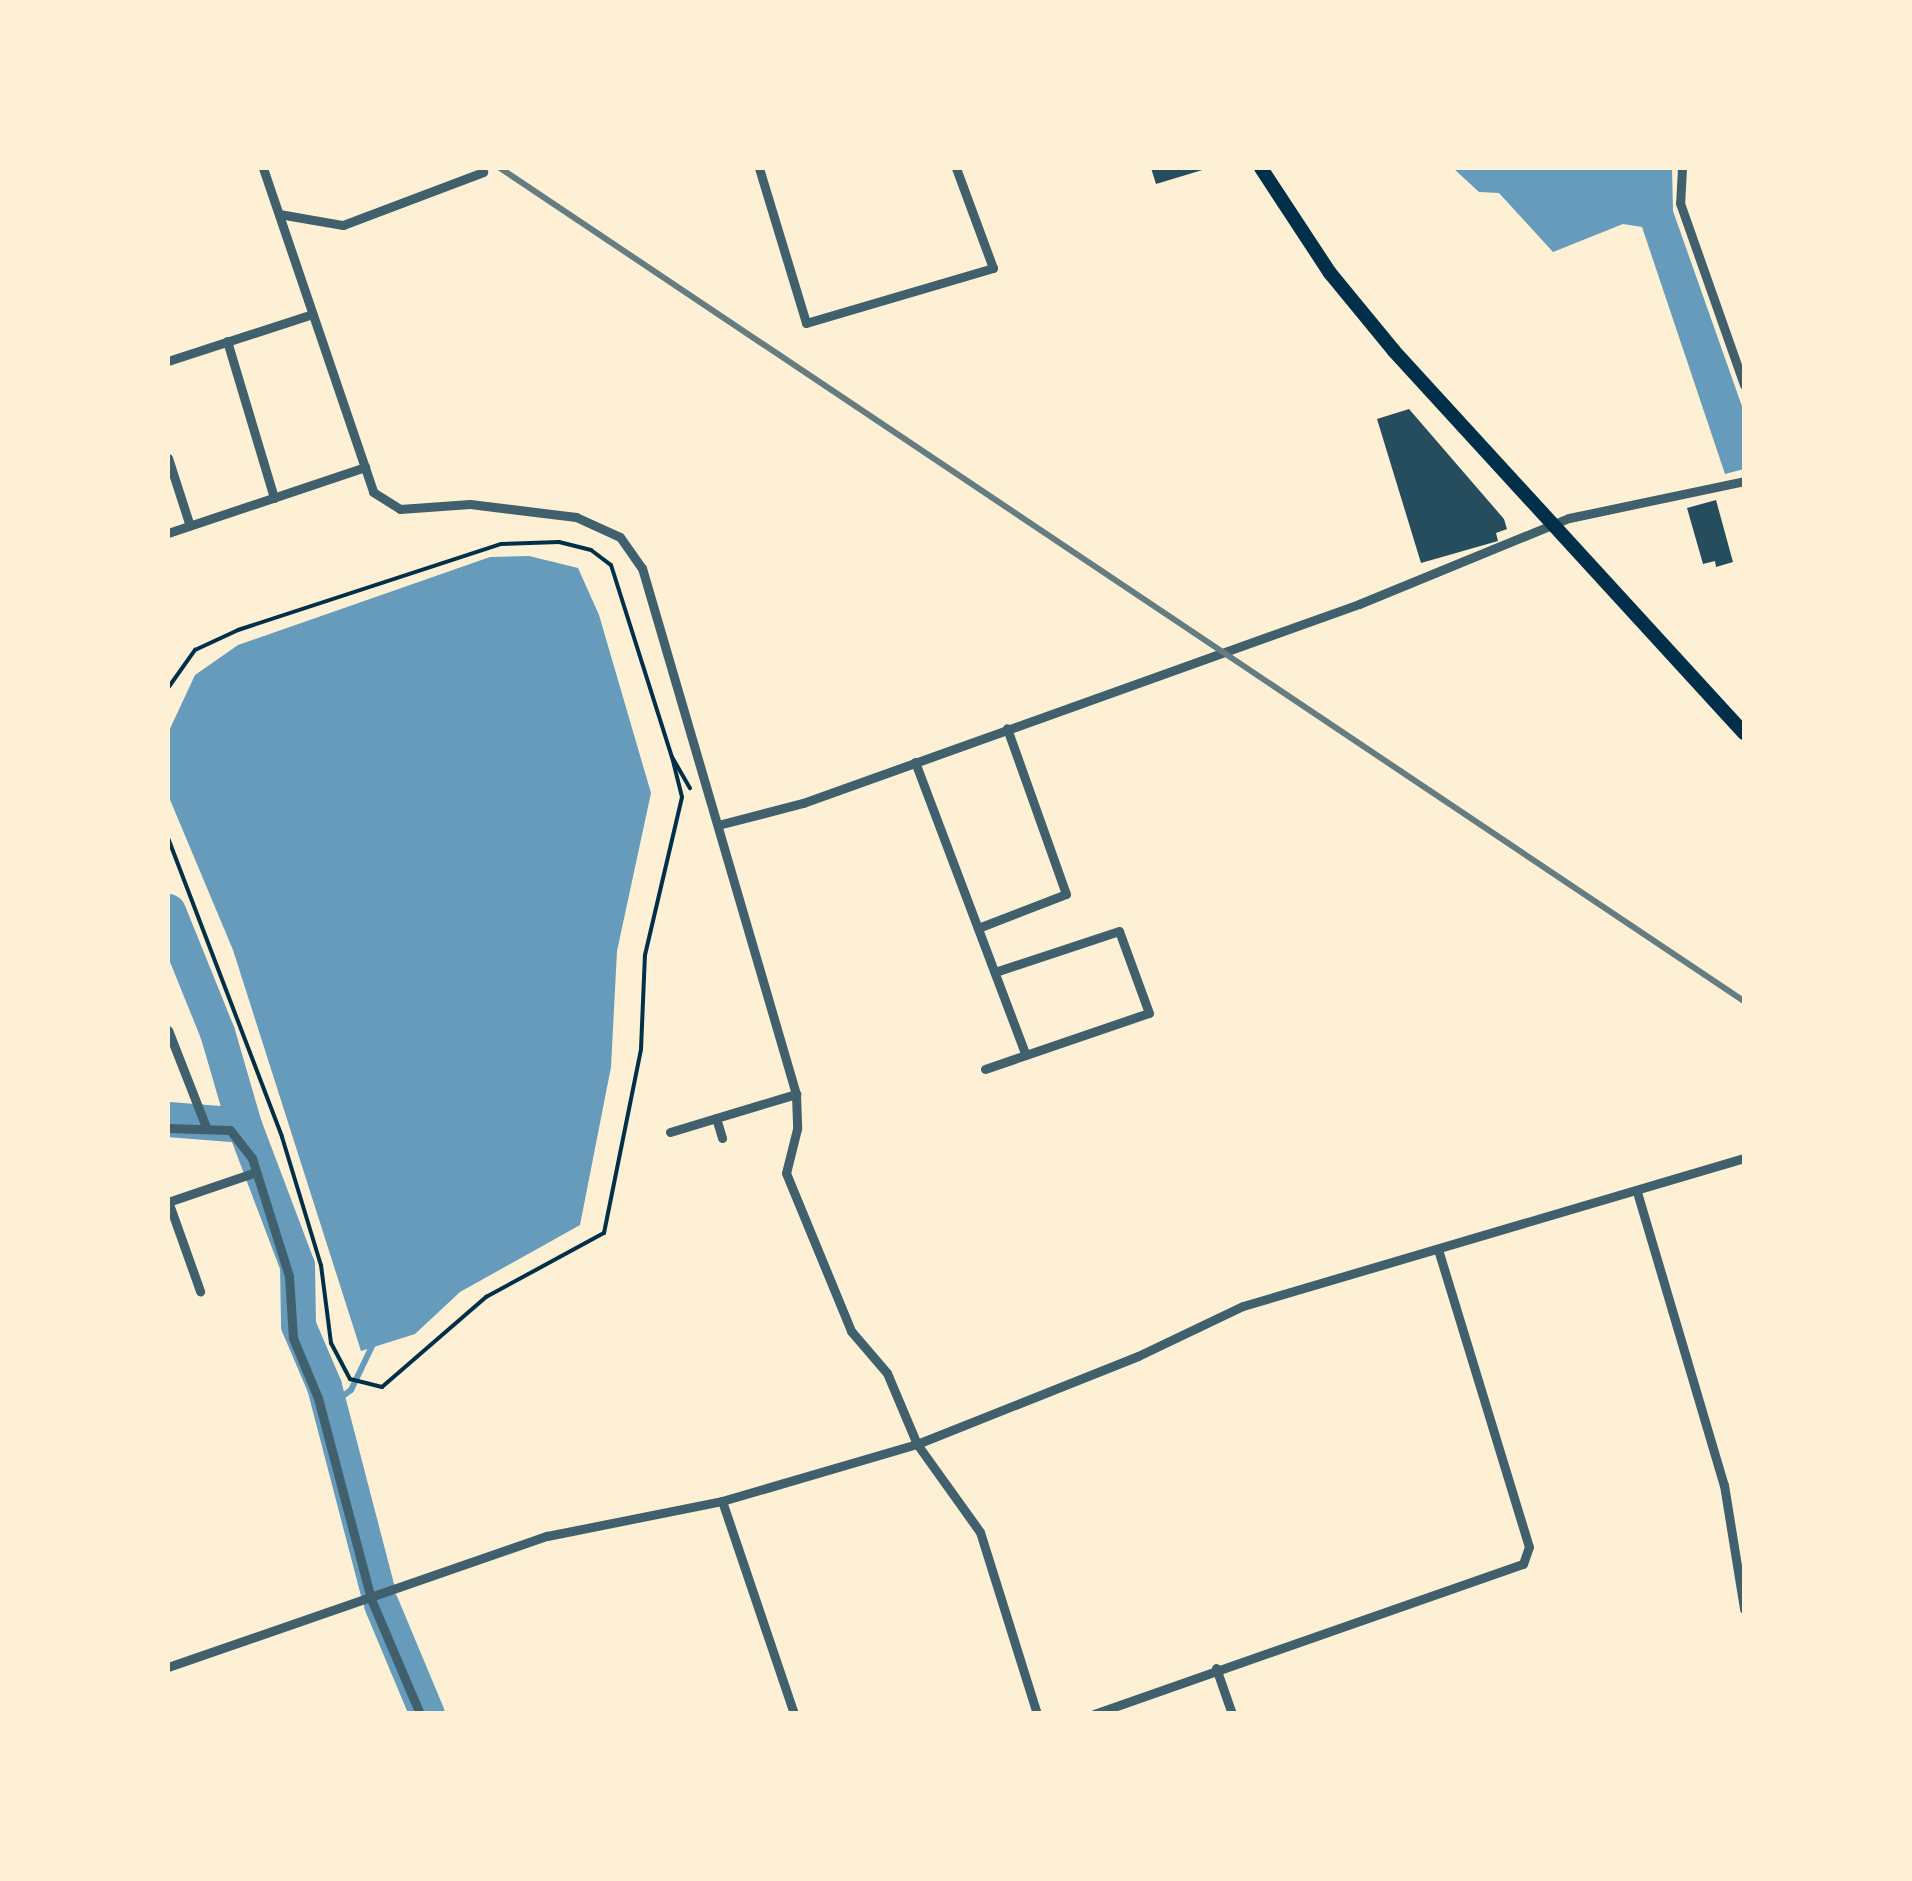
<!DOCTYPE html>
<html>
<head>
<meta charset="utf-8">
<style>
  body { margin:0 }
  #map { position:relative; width:1912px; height:1881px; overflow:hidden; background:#fdf0d5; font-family:"Source Sans 3",sans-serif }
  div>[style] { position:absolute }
  .water>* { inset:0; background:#669bbc }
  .stream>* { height:6px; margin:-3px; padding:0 3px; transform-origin:3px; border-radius:3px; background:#669bbc }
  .river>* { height:35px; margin:-17.5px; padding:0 17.5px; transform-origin:17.5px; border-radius:17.5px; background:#669bbc }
  .building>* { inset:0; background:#264d5e }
  .path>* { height:4px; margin:-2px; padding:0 2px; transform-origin:2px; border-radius:2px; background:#003049 }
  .minor>* { height:9px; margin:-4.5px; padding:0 4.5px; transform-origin:4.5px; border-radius:4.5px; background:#3f606c }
  .primary>* { height:14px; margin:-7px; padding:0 7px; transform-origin:7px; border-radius:7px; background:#003049 }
  .rail>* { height:6px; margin:-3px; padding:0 3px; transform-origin:3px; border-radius:3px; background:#657d81 }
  span { translate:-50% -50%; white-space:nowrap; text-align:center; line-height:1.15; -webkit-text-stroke:9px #fdf0d5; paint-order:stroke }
  .frame { position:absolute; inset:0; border:170px solid #fdf0d5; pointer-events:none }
</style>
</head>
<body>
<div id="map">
  <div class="water">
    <i style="clip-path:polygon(1453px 168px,1672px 168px,1673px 211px,1744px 412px,1744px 469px,1725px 474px,1642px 227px,1623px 224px,1553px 252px,1499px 193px,1479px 192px)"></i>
    <i style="clip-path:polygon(529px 556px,578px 568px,599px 615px,651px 793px,617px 951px,611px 1067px,580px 1225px,460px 1292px,415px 1334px,361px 1351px,233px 950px,168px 795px,168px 733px,195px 675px,238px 645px,490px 557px)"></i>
  </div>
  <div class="stream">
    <i style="left:329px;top:1406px;width:27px;rotate:-36deg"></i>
    <i style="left:351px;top:1390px;width:53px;rotate:-64.4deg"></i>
  </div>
  <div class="river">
    <i style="left:168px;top:911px;width:131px;rotate:68deg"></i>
    <i style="left:217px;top:1032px;width:97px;rotate:73.8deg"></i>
    <i style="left:168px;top:1119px;width:76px;rotate:4.5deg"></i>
    <i style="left:244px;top:1125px;width:150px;rotate:69.3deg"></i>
    <i style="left:297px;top:1265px;width:60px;rotate:89deg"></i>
    <i style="left:298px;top:1325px;width:66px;rotate:66.9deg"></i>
    <i style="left:324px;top:1386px;width:211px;rotate:75.4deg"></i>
    <i style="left:381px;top:1604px;width:119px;rotate:67.3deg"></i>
  </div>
  <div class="building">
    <i style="clip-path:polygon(1151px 168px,1209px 168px,1156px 184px)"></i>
    <i style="clip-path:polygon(1409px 409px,1504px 519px,1507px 529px,1496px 533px,1498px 541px,1421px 563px,1377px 419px)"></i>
    <i style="clip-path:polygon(1716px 500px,1733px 562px,1716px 567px,1715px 561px,1703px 564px,1687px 508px)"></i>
  </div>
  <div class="path">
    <i style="left:168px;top:688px;width:47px;rotate:-54.6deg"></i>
    <i style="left:195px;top:650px;width:47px;rotate:-24.9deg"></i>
    <i style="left:238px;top:630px;width:277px;rotate:-18.1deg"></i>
    <i style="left:501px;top:544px;width:58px;rotate:-2deg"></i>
    <i style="left:559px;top:542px;width:33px;rotate:14deg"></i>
    <i style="left:591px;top:550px;width:25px;rotate:37deg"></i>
    <i style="left:611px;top:565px;width:201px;rotate:72.4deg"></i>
    <i style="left:672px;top:757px;width:36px;rotate:60deg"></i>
    <i style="left:168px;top:838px;width:320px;rotate:69.1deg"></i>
    <i style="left:282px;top:1137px;width:134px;rotate:73.1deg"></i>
    <i style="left:321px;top:1265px;width:79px;rotate:82.7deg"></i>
    <i style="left:331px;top:1343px;width:41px;rotate:62.2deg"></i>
    <i style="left:350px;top:1379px;width:33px;rotate:14deg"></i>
    <i style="left:382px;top:1387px;width:138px;rotate:-40.9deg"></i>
    <i style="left:486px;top:1297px;width:134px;rotate:-28.5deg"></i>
    <i style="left:604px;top:1233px;width:188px;rotate:-78.6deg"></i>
    <i style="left:641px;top:1049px;width:94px;rotate:-87.6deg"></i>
    <i style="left:645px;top:955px;width:162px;rotate:-76.8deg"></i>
    <i style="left:682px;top:797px;width:41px;rotate:-104deg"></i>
  </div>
  <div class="minor">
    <i style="left:263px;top:168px;width:342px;rotate:71.2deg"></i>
    <i style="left:373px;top:492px;width:32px;rotate:32deg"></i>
    <i style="left:400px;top:509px;width:70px;rotate:-4.1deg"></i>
    <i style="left:470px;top:504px;width:107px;rotate:7deg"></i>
    <i style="left:576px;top:517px;width:48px;rotate:24.4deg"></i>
    <i style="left:620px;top:537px;width:38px;rotate:55deg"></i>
    <i style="left:642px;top:568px;width:548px;rotate:73.68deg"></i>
    <i style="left:796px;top:1094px;width:35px;rotate:88deg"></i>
    <i style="left:797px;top:1129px;width:45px;rotate:104deg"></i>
    <i style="left:786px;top:1173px;width:171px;rotate:67.6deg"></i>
    <i style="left:851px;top:1331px;width:55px;rotate:49.4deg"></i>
    <i style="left:887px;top:1373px;width:77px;rotate:67.1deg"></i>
    <i style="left:917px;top:1444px;width:108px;rotate:54.4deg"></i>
    <i style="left:980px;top:1532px;width:191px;rotate:72.6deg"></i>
    <i style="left:759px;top:168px;width:162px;rotate:73.1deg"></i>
    <i style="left:806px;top:323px;width:195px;rotate:-16.4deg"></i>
    <i style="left:993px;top:268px;width:107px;rotate:-110.3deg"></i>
    <i style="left:1682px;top:168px;width:35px;rotate:93deg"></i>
    <i style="left:1680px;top:203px;width:193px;rotate:70.6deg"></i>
    <i style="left:279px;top:214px;width:65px;rotate:9.8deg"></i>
    <i style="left:343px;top:225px;width:150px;rotate:-20.7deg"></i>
    <i style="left:227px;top:341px;width:164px;rotate:73.3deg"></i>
    <i style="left:168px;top:361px;width:152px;rotate:-18deg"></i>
    <i style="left:168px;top:458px;width:71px;rotate:72.1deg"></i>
    <i style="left:168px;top:533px;width:208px;rotate:-18.5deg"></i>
    <i style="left:915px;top:762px;width:313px;rotate:69.3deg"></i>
    <i style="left:718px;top:825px;width:88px;rotate:-14.5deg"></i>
    <i style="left:803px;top:803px;width:591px;rotate:-19.69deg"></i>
    <i style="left:1359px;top:604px;width:227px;rotate:-22.3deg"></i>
    <i style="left:1569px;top:518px;width:179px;rotate:-11.9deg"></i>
    <i style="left:978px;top:928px;width:94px;rotate:-21.1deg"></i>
    <i style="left:1066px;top:894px;width:176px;rotate:-109.6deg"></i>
    <i style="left:168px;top:1030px;width:104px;rotate:68.6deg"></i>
    <i style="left:985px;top:1069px;width:173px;rotate:-18.9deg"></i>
    <i style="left:1149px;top:1013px;width:87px;rotate:-110.1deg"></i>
    <i style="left:1119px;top:931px;width:131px;rotate:161.7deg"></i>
    <i style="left:716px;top:1118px;width:21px;rotate:73deg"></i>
    <i style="left:168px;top:1128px;width:62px;rotate:1.8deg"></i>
    <i style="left:230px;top:1130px;width:36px;rotate:52deg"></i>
    <i style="left:252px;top:1158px;width:124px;rotate:72.6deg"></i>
    <i style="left:289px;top:1276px;width:62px;rotate:86.3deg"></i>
    <i style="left:293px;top:1338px;width:65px;rotate:67.4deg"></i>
    <i style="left:318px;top:1398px;width:208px;rotate:75.2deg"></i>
    <i style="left:371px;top:1599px;width:125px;rotate:66.9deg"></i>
    <i style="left:670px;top:1132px;width:132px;rotate:-16.8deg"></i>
    <i style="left:1637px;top:1192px;width:306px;rotate:73.5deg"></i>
    <i style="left:1724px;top:1485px;width:126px;rotate:80.8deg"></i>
    <i style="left:168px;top:1201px;width:96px;rotate:70.4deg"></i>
    <i style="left:168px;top:1202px;width:93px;rotate:-18.8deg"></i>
    <i style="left:722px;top:1501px;width:225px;rotate:71.3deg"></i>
    <i style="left:168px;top:1667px;width:401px;rotate:-19.1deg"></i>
    <i style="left:547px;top:1536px;width:178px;rotate:-11.3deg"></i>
    <i style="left:722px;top:1501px;width:203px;rotate:-16.3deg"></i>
    <i style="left:917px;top:1444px;width:238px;rotate:-21.7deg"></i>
    <i style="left:1138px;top:1356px;width:116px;rotate:-25.5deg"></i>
    <i style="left:1243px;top:1306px;width:522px;rotate:-16.46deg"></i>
    <i style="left:1216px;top:1668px;width:49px;rotate:70.8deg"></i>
    <i style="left:1094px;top:1714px;width:454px;rotate:-19.3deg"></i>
    <i style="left:1523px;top:1564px;width:18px;rotate:-71deg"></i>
    <i style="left:1529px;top:1547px;width:307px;rotate:-107deg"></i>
  </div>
  <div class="primary">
    <i style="left:1261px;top:168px;width:126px;rotate:56.7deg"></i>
    <i style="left:1330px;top:273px;width:101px;rotate:50.6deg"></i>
    <i style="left:1394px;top:351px;width:518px;rotate:47.5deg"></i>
  </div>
  <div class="rail">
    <i style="left:500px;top:168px;width:1497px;rotate:33.81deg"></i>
  </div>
  <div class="frame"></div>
</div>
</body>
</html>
